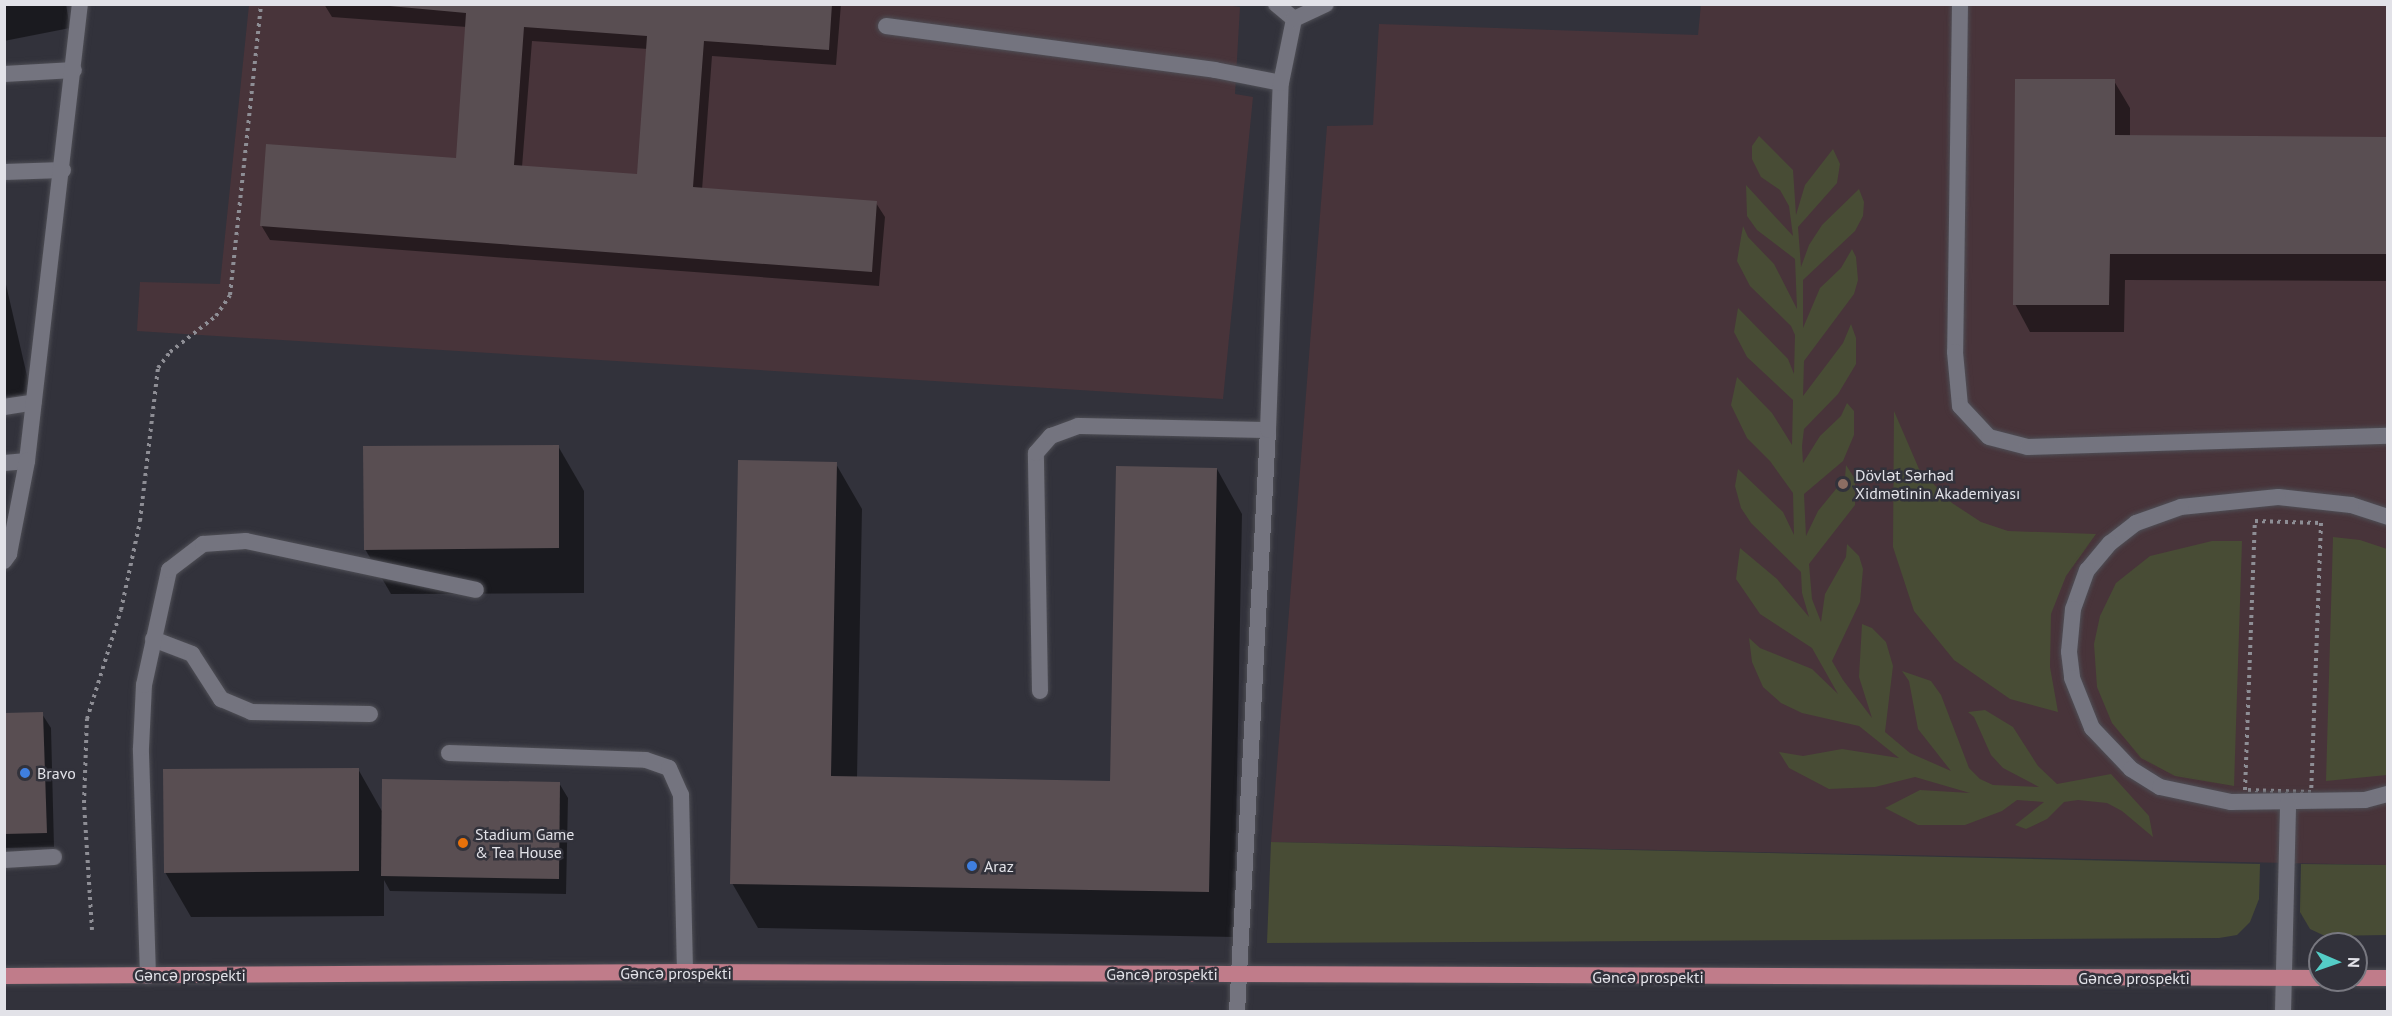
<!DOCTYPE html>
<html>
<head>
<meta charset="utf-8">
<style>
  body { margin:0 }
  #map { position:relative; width:2392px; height:1016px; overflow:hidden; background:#32323b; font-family:"PT Sans",sans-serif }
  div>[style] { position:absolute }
  .education>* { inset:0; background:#48343a }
  .green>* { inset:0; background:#484c35 }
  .shadow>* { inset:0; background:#0007 }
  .building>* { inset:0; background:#594e52 }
  .path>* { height:4px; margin-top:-2px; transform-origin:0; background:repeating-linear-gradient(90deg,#8e8e95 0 3px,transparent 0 7.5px) }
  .roads { filter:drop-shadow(0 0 2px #4e4e55) drop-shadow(0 0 2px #4e4e55) }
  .service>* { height:16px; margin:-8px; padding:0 8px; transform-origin:8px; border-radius:8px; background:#74747f }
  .primary>* { height:16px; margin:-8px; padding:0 8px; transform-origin:8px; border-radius:8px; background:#c07c8a }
  .dots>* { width:16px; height:16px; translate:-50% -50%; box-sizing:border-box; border:3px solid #32323b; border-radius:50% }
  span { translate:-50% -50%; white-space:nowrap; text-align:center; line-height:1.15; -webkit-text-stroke:5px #32323b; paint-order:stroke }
  .poi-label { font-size:16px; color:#e2e2e8 }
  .left { translate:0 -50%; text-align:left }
  .street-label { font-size:16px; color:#e2e2e8 }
  .frame { position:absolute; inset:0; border:6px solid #e2e2e8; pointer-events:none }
  .north { position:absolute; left:2308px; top:932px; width:60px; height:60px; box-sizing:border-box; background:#32323b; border:2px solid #787880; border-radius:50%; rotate:92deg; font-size:16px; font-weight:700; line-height:24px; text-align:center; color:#e2e2e8 }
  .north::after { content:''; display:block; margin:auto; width:21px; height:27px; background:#54cdc7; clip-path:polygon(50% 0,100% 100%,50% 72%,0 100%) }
</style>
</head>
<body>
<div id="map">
  <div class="education">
    <i style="clip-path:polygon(1219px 4px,1240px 7px,1235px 94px,1253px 97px,1223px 399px,137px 331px,140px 282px,220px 284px,249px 5px)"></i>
    <i style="clip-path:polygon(1701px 4px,2387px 5px,2387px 865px,1271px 842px,1327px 126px,1373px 125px,1379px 24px,1698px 35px)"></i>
  </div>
  <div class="green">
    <i style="clip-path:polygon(1759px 136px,1793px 170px,1796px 215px,1805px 185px,1833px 149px,1840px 164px,1837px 183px,1798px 227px,1801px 267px,1809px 245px,1822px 225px,1859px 189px,1864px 202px,1863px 216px,1855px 231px,1803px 280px,1803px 328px,1820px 288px,1841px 268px,1852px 249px,1856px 257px,1858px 280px,1854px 294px,1804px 361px,1803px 396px,1843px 343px,1851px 324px,1856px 338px,1856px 364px,1838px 394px,1804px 429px,1802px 446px,1803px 463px,1820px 436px,1841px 416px,1847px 403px,1854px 411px,1854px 435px,1843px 461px,1804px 494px,1806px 536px,1818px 511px,1845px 478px,1846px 465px,1855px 479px,1855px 505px,1809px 564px,1812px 599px,1821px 622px,1825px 594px,1846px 557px,1847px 544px,1859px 556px,1863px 569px,1860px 602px,1832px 661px,1843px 680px,1872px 718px,1859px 677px,1862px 624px,1872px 628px,1886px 642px,1893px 666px,1885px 732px,1910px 753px,1951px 771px,1918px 729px,1909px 681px,1902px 671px,1931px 681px,1941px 695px,1969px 768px,1980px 779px,1993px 785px,2039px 787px,2003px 768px,1991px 755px,1974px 717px,1968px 712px,1985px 710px,2013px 727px,2038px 766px,2057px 784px,2111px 774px,2149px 816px,2153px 837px,2122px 811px,2107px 803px,2078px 800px,2064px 802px,2047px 819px,2026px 829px,2015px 825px,2044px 802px,2017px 800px,2002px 811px,1965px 825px,1918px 825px,1885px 808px,1920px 790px,1970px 793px,1915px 777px,1875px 787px,1829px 789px,1789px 768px,1779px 752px,1803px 756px,1842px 749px,1899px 758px,1859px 726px,1802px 713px,1781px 703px,1763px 687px,1752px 662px,1749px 638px,1760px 648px,1812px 669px,1838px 694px,1812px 648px,1760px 614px,1736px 579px,1740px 548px,1777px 579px,1809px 617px,1802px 593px,1801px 572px,1751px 523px,1741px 508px,1735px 486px,1738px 469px,1783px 512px,1794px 535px,1793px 493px,1770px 461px,1747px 438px,1731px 405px,1737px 377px,1772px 413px,1792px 445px,1793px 400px,1747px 357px,1734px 332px,1738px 308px,1788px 359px,1794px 374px,1795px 335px,1791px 326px,1750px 286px,1737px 261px,1743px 226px,1748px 237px,1774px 264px,1797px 309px,1795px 259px,1757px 230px,1747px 216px,1746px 185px,1793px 236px,1789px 206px,1780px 190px,1761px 177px,1752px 159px,1752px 146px)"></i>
    <i style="clip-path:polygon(1894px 411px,1919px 469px,1952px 503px,1981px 522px,2008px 531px,2096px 534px,2066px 576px,2051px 614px,2050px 667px,2058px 712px,2010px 699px,1954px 660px,1914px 611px,1893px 547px)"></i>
    <i style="clip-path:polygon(2333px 537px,2360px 540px,2387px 549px,2387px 775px,2326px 781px)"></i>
    <i style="clip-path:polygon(2212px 541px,2242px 541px,2234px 786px,2175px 776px,2141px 758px,2112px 723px,2097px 687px,2094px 644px,2100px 616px,2116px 583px,2150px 556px)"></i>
    <i style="clip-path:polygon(1271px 842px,2260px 864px,2259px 899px,2250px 922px,2237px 935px,2219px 938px,1267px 943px)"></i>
    <i style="clip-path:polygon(2301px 864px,2387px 865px,2387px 935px,2325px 936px,2310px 929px,2300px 912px)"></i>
  </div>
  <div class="shadow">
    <i style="clip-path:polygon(4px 4px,66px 4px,70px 28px,4px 41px)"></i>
    <i style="clip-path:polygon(evenodd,324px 4px,841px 4px,836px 65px,712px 56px,702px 190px,876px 203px,885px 217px,879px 286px,270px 240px,261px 225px,457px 160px,467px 27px,332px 17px,324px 4px,532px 41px,648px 49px,638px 176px,522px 167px,532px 41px)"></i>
    <i style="clip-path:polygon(2114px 81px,2130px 108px,2130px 136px,2388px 139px,2388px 281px,2125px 280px,2124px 332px,2030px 332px,2015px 304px)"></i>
    <i style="clip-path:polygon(4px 276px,31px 393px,4px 398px)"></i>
    <i style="clip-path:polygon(558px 446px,584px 491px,584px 593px,391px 594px,365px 549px)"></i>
    <i style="clip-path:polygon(836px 464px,862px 509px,857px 778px,1112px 783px,1217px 469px,1242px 514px,1234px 937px,758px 928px,732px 883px)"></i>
    <i style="clip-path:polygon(42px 714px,51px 728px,54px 847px,4px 848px,4px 715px)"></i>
    <i style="clip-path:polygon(358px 769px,383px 813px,559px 783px,568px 798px,566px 894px,390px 891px,384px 880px,384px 916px,191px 917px,165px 872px)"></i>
  </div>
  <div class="building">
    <i style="clip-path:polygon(evenodd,368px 4px,832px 4px,829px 50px,704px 41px,693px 187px,877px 201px,872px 272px,260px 226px,266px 144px,456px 158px,466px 13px,368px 4px,524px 27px,647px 36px,637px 174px,514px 165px,524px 27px)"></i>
    <i style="clip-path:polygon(2015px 79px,2115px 79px,2115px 135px,2388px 137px,2388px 254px,2110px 254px,2109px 305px,2013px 305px)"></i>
    <i style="clip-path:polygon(559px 445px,559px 548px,364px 550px,363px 446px)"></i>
    <i style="clip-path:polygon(738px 460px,837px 462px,831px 776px,1110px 781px,1116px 466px,1217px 468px,1209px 892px,730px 884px)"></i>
    <i style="clip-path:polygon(43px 712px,47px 833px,4px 834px,4px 713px)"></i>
    <i style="clip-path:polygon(359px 768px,359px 871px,164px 873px,163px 769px)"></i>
    <i style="clip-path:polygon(382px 779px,560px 782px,559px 879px,381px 876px)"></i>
  </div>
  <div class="path">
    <i style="left:2255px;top:521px;width:66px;rotate:1.7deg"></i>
    <i style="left:2321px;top:523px;width:269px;rotate:92.1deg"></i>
    <i style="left:2311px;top:792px;width:66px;rotate:-178.3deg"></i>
    <i style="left:2245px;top:790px;width:269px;rotate:-87.9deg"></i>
    <i style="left:92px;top:930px;width:127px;rotate:-93.6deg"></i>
    <i style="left:84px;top:803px;width:84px;rotate:-88deg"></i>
    <i style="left:87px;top:719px;width:114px;rotate:-72.7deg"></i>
    <i style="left:121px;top:610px;width:91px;rotate:-77.9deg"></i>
    <i style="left:140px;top:521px;width:154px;rotate:-83.3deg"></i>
    <i style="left:158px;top:368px;width:20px;rotate:-53deg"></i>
    <i style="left:170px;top:352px;width:58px;rotate:-38deg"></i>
    <i style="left:216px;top:316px;width:25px;rotate:-56deg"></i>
    <i style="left:230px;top:295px;width:293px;rotate:-83.9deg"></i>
  </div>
  <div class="roads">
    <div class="service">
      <i style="left:1276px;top:4px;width:23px;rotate:40deg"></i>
      <i style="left:1960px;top:4px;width:348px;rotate:90.8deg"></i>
      <i style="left:1955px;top:352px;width:54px;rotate:84.7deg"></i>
      <i style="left:1960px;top:406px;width:42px;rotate:46.9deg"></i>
      <i style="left:1989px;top:437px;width:40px;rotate:14.4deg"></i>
      <i style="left:2028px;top:447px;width:360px;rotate:-1.8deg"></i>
      <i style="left:886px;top:26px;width:332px;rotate:7.6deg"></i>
      <i style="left:1215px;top:70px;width:67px;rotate:11.1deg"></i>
      <i style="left:4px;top:74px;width:70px;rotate:-3.3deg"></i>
      <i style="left:4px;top:172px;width:59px;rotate:-1.9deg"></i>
      <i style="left:4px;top:407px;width:30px;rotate:-9deg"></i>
      <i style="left:4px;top:463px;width:23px;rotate:-5deg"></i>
      <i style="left:27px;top:461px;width:460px;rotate:-83.4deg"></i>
      <i style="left:2388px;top:517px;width:39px;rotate:-162deg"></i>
      <i style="left:2351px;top:505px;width:73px;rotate:-173.7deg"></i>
      <i style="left:2278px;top:497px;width:98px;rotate:174.1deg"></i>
      <i style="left:2181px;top:507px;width:48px;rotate:160.4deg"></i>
      <i style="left:2136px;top:523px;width:33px;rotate:142deg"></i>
      <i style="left:2110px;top:543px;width:35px;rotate:130deg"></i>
      <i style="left:2087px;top:570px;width:41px;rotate:109.7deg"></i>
      <i style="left:2073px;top:609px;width:43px;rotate:95.3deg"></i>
      <i style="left:2069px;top:652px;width:26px;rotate:83deg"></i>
      <i style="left:2072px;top:678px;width:54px;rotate:68.2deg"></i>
      <i style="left:2092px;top:728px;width:57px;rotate:46.4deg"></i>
      <i style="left:2131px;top:769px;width:34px;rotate:32deg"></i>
      <i style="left:2160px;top:787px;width:73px;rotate:11.9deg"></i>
      <i style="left:2231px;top:802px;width:134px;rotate:-0.9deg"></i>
      <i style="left:2365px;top:800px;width:24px;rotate:-15deg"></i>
      <i style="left:4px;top:561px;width:9px;rotate:-54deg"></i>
      <i style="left:9px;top:554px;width:95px;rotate:-79deg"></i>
      <i style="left:153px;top:639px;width:42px;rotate:21deg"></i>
      <i style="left:192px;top:654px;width:54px;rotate:57.2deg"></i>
      <i style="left:221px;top:699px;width:33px;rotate:23deg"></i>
      <i style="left:251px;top:712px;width:119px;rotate:1deg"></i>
      <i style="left:1040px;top:691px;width:238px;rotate:-91deg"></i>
      <i style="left:1036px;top:453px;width:23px;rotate:-49deg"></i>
      <i style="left:1051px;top:436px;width:29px;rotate:-20deg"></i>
      <i style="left:1078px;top:426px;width:190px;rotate:1.2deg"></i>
      <i style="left:449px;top:753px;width:197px;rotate:2deg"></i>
      <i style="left:646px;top:760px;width:24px;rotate:19deg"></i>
      <i style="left:669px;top:768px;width:30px;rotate:66deg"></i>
      <i style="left:681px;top:795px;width:177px;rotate:88.7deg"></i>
      <i style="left:4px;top:860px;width:50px;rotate:-3.4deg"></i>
      <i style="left:148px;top:976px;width:228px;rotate:-91.8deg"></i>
      <i style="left:141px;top:748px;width:63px;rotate:-87.3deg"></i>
      <i style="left:144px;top:685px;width:118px;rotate:-77.7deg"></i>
      <i style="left:169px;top:570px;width:43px;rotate:-37.4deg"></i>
      <i style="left:203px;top:544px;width:43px;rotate:-4deg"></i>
      <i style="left:246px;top:541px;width:235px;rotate:12deg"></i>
      <i style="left:1237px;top:1012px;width:583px;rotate:-86.95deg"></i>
      <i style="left:1268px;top:430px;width:347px;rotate:-87.9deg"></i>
      <i style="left:1281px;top:83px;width:65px;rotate:-78.5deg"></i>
      <i style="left:1294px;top:19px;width:35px;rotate:-25deg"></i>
      <i style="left:2283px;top:1012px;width:209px;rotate:-88.6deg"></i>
    </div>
    <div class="primary">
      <i style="left:4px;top:976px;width:681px;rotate:-0.34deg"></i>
      <i style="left:685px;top:972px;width:1635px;rotate:0.21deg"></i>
      <i style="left:2356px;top:978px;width:32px"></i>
    </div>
  </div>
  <div class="dots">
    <i style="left:1843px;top:484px;background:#8d6e63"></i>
    <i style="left:25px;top:773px;background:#3f7fe0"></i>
    <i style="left:463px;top:843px;background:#e8710a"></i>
    <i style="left:972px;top:866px;background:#3f7fe0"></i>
  </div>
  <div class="poi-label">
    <span class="left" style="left:1855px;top:484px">Dövlət Sərhəd<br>Xidmətinin Akademiyası</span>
    <span class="left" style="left:37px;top:773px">Bravo</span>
    <span class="left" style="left:475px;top:843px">Stadium Game<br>&amp; Tea House</span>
    <span class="left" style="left:984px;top:866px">Araz</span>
  </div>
  <div class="street-label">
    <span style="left:676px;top:973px">Gəncə prospekti</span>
    <span style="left:1162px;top:974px">Gəncə prospekti</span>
    <span style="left:190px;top:975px">Gəncə prospekti</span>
    <span style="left:1648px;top:977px">Gəncə prospekti</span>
    <span style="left:2134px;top:978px">Gəncə prospekti</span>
  </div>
  <div class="frame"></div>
  <div class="north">N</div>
</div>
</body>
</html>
